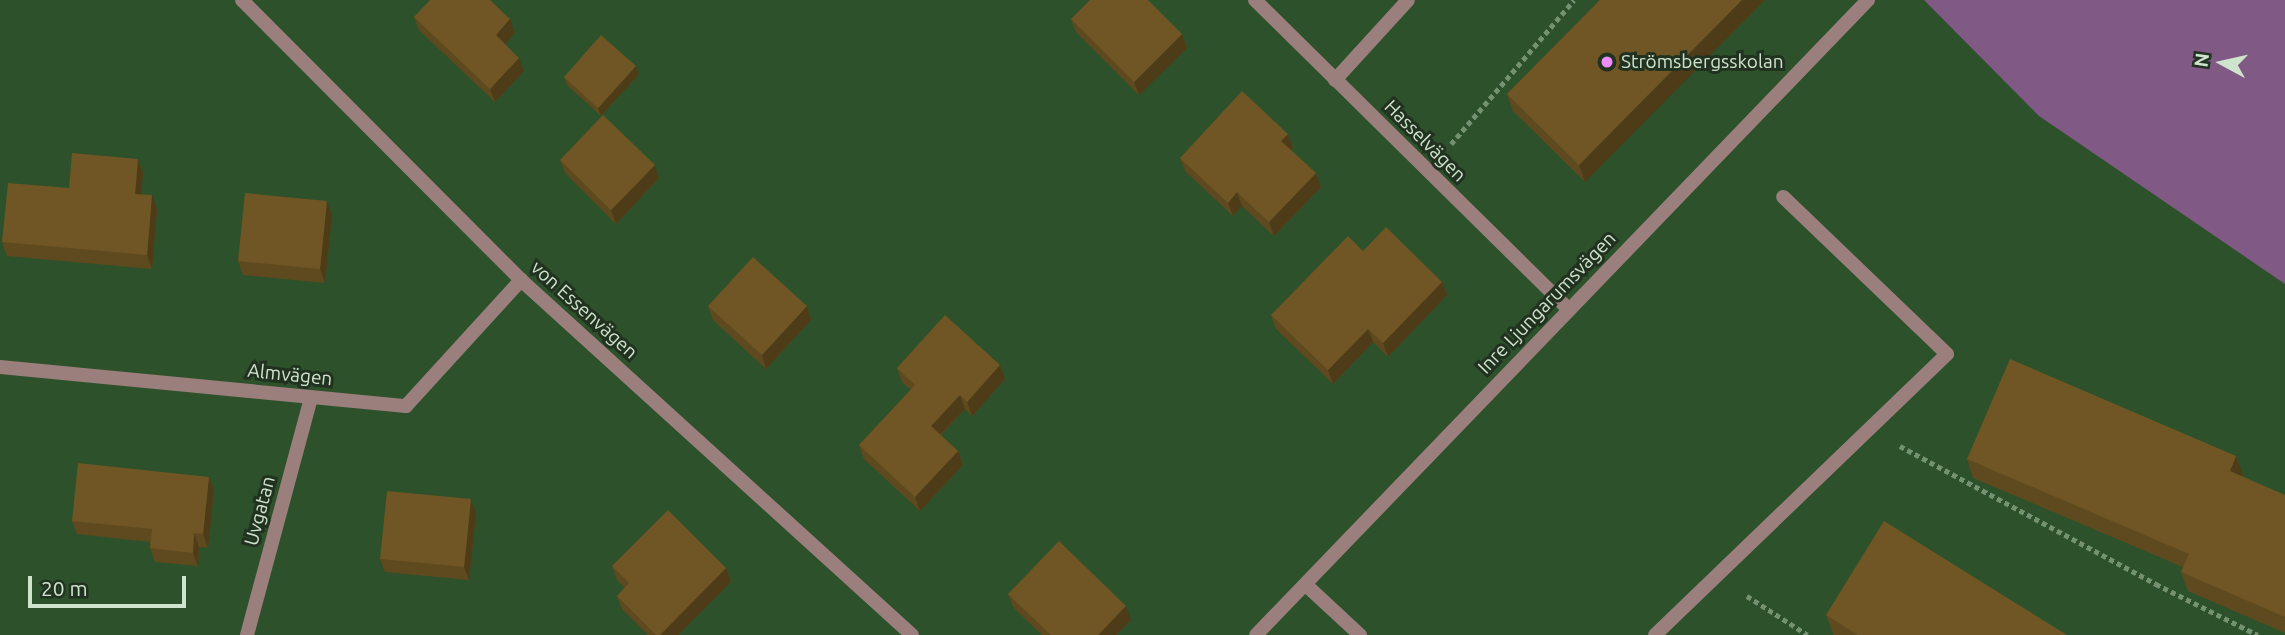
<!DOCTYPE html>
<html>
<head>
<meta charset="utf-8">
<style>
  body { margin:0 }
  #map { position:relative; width:2285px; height:635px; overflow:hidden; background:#2d512a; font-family:Ubuntu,sans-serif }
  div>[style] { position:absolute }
  .green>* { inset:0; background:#805985 }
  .path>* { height:4.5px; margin-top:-2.25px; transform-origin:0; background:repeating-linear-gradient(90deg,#749171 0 5px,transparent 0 8.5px) }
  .lane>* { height:14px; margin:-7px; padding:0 7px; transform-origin:7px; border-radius:7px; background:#9a7f7d }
  .street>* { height:14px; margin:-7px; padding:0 7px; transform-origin:7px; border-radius:7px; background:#9a7f7d }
  .wall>* { inset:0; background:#5f4a1f }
  .shaded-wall>* { inset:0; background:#4e3c19 }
  .building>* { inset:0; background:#6f5624 }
  .dots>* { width:19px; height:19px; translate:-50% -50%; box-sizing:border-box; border:4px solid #223220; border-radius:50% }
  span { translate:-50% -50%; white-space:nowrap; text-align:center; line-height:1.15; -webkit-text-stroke:6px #223220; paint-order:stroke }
  .poi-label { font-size:19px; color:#cfe4cd }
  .left { translate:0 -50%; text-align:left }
  .street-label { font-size:19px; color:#cfe4cd }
  .north { position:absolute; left:2187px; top:28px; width:70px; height:70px; -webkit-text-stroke:5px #223220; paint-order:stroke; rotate:278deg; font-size:19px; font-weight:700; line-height:28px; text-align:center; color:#cfe4cd }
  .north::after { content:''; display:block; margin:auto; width:24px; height:32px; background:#cfe4cd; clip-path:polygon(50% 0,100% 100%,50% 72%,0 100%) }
  .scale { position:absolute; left:28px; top:576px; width:158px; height:32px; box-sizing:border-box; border:4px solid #cfe4cd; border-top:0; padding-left:9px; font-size:21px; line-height:24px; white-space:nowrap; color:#cfe4cd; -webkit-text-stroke:5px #223220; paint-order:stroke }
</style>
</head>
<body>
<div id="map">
  <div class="green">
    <i style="clip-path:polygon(1924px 0,2285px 0,2285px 284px,2039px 116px)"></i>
  </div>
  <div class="path">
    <i style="left:1451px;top:144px;width:189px;rotate:-49.5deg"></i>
    <i style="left:1900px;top:446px;width:291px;rotate:28.3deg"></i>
    <i style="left:2156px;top:584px;width:114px;rotate:26.6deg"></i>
    <i style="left:1747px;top:596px;width:72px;rotate:32.6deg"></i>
  </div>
  <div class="lane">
    <i style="left:1335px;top:80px;width:108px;rotate:-47.6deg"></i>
    <i style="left:1655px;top:635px;width:405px;rotate:-43.9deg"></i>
    <i style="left:1947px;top:354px;width:227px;rotate:-136.2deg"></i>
  </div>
  <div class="street">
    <i style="left:242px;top:0;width:395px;rotate:45.1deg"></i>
    <i style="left:521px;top:280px;width:528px;rotate:42.24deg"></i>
    <i style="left:1255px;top:0;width:440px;rotate:44.6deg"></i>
    <i style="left:0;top:367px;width:408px;rotate:5.5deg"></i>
    <i style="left:406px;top:406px;width:171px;rotate:-47.6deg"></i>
    <i style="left:1306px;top:585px;width:74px;rotate:42.8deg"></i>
    <i style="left:247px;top:635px;width:246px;rotate:-74.9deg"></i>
    <i style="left:1256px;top:635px;width:882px;rotate:-46.06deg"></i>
  </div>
  <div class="wall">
    <i style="clip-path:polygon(1600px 0,1585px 182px,1513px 111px,1507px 94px)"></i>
    <i style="clip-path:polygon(414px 17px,515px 33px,505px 44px,524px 71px,495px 102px,419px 30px)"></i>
    <i style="clip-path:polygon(1071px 19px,1182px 34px,1187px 48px,1139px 95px,1076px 32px)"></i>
    <i style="clip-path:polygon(639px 74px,601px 116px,567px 85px,564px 77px)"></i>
    <i style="clip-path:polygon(1288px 134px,1293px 148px,1291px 150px,1316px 173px,1321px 187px,1274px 236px,1242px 206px,1233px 216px,1185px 171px,1180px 158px)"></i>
    <i style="clip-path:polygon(138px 159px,143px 173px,141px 194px,157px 209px,152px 269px,7px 256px,2px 242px,69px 188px)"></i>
    <i style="clip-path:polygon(560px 160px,659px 178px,616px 224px,565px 173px)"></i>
    <i style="clip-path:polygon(332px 215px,325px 283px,243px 275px,238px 261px)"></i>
    <i style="clip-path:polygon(1363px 251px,1442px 282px,1447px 295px,1388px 357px,1373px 342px,1333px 384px,1276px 329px,1271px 315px)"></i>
    <i style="clip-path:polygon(708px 306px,807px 306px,811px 320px,766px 369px,713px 320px)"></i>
    <i style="clip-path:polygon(897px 368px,1005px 379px,972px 416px,965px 409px,941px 435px,958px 451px,963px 465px,920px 511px,864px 459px,859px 445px,911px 390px,902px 382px)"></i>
    <i style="clip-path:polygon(2236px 456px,2243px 475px,2242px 477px,2285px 495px,2285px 633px,2188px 591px,2181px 572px,2183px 567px,1973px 478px,1967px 459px)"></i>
    <i style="clip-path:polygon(209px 477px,214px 490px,208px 548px,199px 547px,198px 566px,155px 562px,150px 548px,150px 542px,77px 534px,72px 521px)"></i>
    <i style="clip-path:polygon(476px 513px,469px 580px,385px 572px,380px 559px)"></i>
    <i style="clip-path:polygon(612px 566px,726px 568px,731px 582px,678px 635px,648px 635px,622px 609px,617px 596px,625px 588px,617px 580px)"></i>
    <i style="clip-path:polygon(1008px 594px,1131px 620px,1116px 635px,1042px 635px,1013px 607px)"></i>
    <i style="clip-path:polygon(1826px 615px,2067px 635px,1834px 635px,1833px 634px)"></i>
  </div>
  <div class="shaded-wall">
    <i style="clip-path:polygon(1742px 0,1765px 0,1585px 182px,1579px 165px)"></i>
    <i style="clip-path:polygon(510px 19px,515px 33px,501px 49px,496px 35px)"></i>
    <i style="clip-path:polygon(1182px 34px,1187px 48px,1139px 95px,1134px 82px)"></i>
    <i style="clip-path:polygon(519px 58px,524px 71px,495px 102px,490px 89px)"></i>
    <i style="clip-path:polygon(636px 66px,639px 74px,601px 116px,598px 108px)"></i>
    <i style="clip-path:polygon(1288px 134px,1293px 148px,1286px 154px,1281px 141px)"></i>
    <i style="clip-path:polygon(138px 159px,143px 173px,140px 207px,135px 194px)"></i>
    <i style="clip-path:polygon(655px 165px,659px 178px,616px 224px,611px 210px)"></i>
    <i style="clip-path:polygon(1316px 173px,1321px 187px,1274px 236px,1269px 222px)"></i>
    <i style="clip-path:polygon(1237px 192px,1242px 206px,1233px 216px,1228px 203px)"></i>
    <i style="clip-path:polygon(152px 195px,157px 209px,152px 269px,147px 255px)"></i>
    <i style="clip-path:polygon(327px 201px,332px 215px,325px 283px,320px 269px)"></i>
    <i style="clip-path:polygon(1442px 282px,1447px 295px,1388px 357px,1383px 343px)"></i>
    <i style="clip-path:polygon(807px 306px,811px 320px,766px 369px,762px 355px)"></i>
    <i style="clip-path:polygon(1368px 329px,1373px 342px,1333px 384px,1328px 370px)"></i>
    <i style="clip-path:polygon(1000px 365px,1005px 379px,972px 416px,967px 402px)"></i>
    <i style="clip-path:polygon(960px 395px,965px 409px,936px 439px,931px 426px)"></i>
    <i style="clip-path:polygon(958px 451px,963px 465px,920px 511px,915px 497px)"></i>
    <i style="clip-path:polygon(2236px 456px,2243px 475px,2237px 490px,2230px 471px)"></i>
    <i style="clip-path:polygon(209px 477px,214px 490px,208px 548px,203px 534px)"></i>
    <i style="clip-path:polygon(471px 499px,476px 513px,469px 580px,464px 567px)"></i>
    <i style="clip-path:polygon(194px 533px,199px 547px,198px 566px,193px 553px)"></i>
    <i style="clip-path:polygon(726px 568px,731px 582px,678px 635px,660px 635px)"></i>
    <i style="clip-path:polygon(1126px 606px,1131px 620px,1116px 635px,1098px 635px)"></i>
  </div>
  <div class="building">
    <i style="clip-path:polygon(430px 0,490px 0,510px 19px,496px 35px,519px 58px,490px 89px,414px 17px)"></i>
    <i style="clip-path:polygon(1090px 0,1148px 0,1182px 34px,1134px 82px,1071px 19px)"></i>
    <i style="clip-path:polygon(1600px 0,1742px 0,1579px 165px,1507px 94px)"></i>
    <i style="clip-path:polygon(601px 35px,636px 66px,598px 108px,564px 77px)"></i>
    <i style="clip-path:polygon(1242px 91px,1288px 134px,1281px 141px,1316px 173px,1269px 222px,1237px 192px,1228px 203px,1180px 158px)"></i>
    <i style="clip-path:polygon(603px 115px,655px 165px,611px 210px,560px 160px)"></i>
    <i style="clip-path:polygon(72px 153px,138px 159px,135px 194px,152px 195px,147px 255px,2px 242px,8px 183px,69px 188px)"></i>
    <i style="clip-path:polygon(245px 193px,327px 201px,320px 269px,238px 261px)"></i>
    <i style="clip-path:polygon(1386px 227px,1442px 282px,1383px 343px,1368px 329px,1328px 370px,1271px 315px,1348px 236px,1363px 251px)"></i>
    <i style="clip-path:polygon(753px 257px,807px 306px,762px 355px,708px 306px)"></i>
    <i style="clip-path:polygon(945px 315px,1000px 365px,967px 402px,960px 395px,931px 426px,958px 451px,915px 497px,859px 445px,915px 385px,897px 368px)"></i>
    <i style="clip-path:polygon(2010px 359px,2236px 456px,2230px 471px,2285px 495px,2285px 617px,2181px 572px,2189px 554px,1967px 459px)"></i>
    <i style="clip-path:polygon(78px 463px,209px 477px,203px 534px,194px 533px,193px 553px,150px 548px,152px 529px,72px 521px)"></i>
    <i style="clip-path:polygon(387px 491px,471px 499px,464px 567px,380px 559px)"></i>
    <i style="clip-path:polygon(668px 510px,726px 568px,660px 635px,656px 635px,617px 596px,629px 583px,612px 566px)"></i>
    <i style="clip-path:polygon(1884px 521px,2067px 635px,1858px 635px,1826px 615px)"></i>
    <i style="clip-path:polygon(1059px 541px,1126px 606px,1098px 635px,1051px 635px,1008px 594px)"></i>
  </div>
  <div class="dots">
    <i style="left:1607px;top:62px;background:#ed8cfa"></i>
  </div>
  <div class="poi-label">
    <span class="left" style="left:1621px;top:62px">Strömsbergsskolan</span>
  </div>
  <div class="street-label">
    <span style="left:1425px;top:141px;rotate:45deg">Hasselvägen</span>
    <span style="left:1547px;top:303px;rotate:-46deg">Inre Ljungarumsvägen</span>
    <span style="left:584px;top:310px;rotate:42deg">von Essenvägen</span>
    <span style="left:290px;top:375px;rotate:6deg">Almvägen</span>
    <span style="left:260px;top:511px;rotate:-75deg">Uvgatan</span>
  </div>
  <div class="north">N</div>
  <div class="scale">20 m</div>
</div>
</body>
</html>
